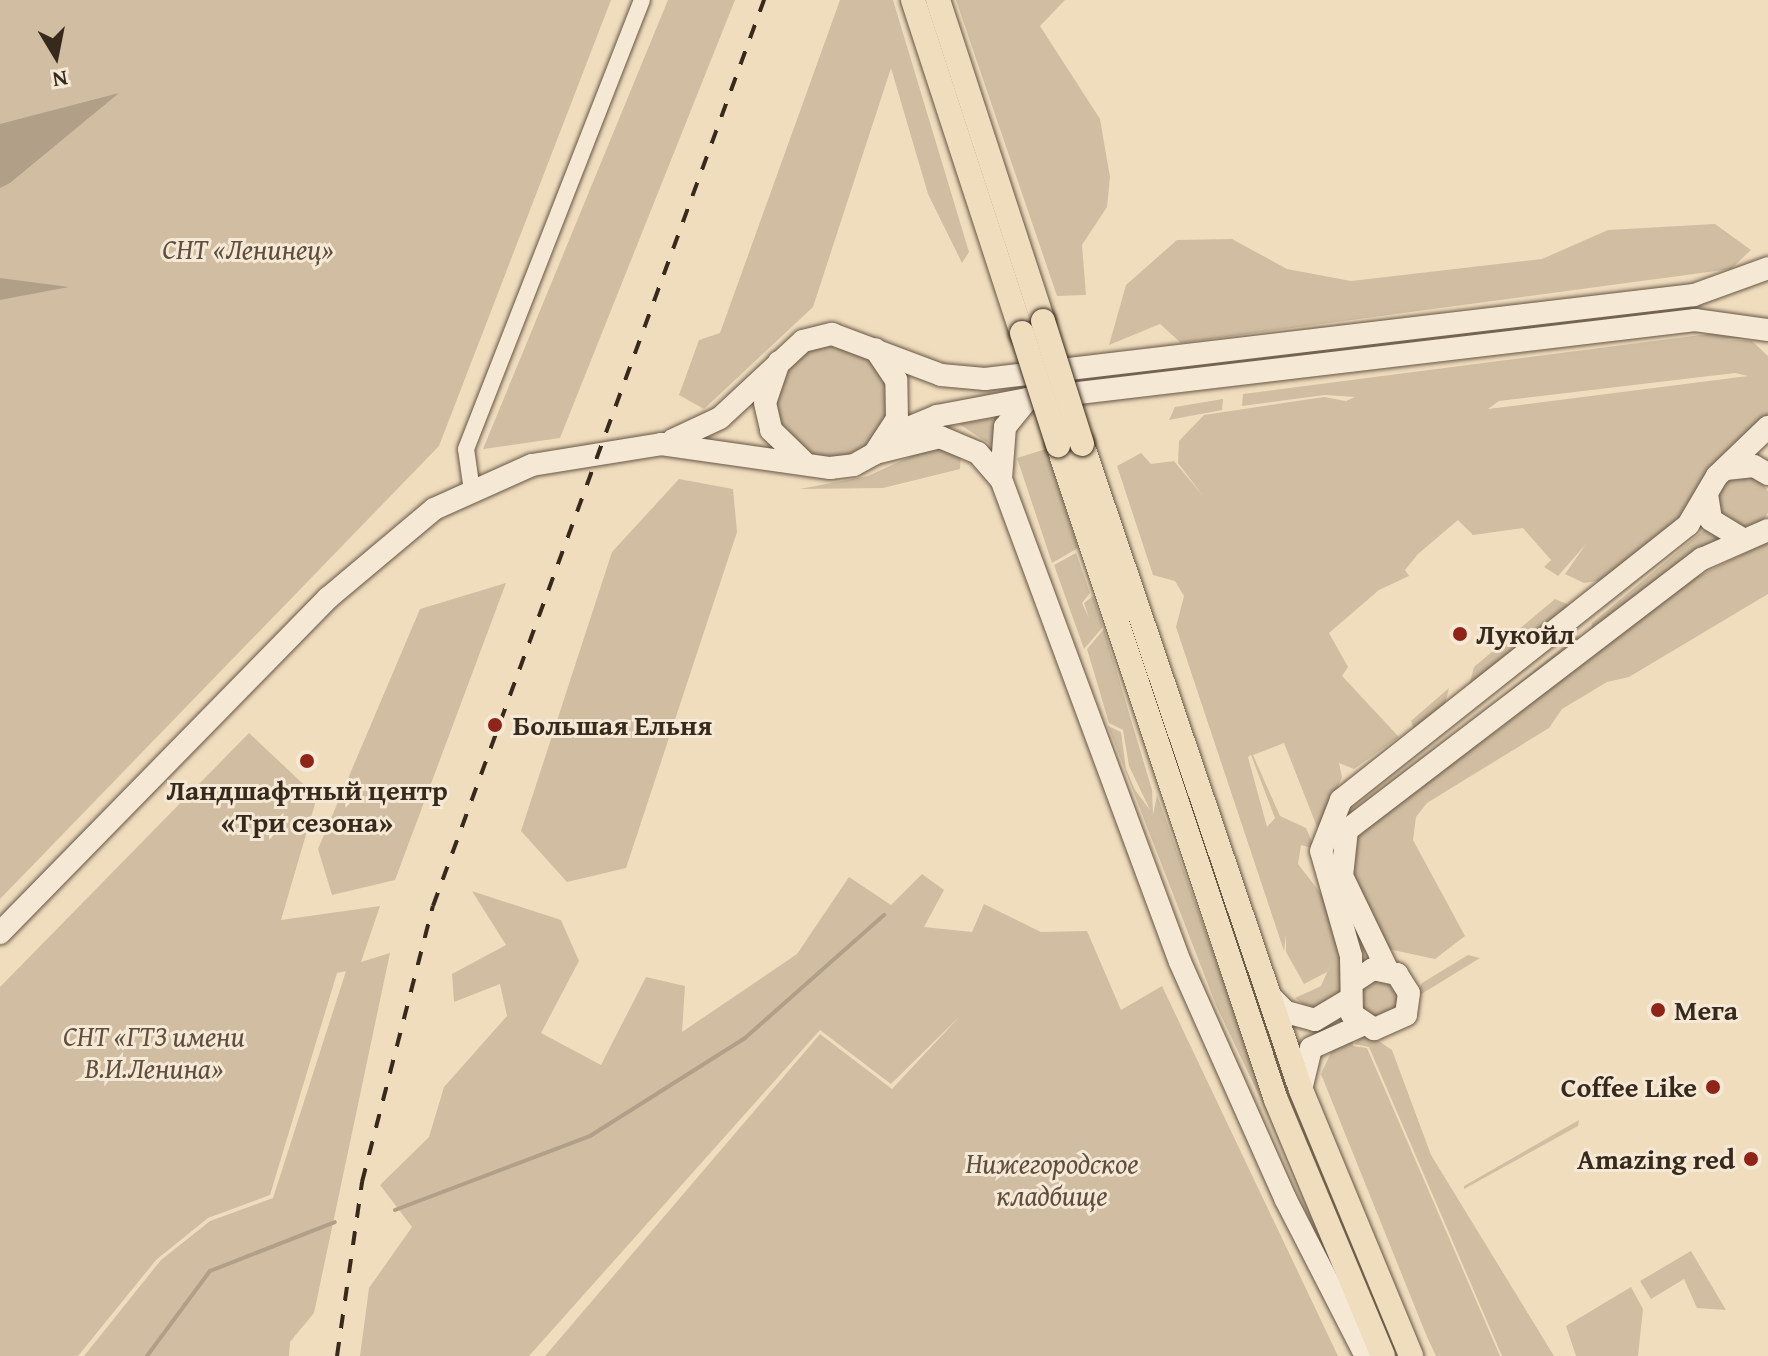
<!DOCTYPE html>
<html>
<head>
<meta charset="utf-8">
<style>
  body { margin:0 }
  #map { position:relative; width:1768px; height:1356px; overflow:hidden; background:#f0ddbe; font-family:"Gentium Book Plus",serif }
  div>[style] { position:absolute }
  .green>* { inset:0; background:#d1bea2 }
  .round { border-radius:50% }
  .water>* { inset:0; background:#b1a087 }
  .stream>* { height:4px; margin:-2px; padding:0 2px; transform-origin:2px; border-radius:2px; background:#b1a087 }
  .roads { filter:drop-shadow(0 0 2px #655644) drop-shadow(0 0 2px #655644) }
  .minor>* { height:16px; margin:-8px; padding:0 8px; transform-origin:8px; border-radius:8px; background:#f5e9d5 }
  .secondary>* { height:22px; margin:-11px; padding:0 11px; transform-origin:11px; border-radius:11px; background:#f5e9d5 }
  .primary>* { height:24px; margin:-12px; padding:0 12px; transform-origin:12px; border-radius:12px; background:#f0ddbe }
  .rail>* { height:4px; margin-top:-2px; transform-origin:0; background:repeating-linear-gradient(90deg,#37291c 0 14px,transparent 0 28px) }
  .bridges { filter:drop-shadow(0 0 2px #37291c) drop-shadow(0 0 2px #37291c) }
  .primary-bridge>* { height:24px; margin:-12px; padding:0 12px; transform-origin:12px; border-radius:12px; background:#f0ddbe }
  .dots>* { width:22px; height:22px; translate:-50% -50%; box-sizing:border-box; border:4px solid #f5e9d5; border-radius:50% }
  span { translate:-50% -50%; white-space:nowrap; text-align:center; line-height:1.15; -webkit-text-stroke:6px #f5e9d5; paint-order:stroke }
  .park-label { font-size:28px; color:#5e4e3e; font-style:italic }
  .poi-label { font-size:28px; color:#37291c; font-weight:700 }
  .left { translate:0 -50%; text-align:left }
  .right { translate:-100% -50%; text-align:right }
  .north { position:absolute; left:16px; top:16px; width:80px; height:80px; -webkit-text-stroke:6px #f5e9d5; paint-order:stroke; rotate:170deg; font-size:22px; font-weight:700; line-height:32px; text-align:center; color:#37291c }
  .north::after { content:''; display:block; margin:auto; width:28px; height:36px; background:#37291c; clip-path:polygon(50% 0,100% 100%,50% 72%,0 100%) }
</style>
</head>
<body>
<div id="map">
  <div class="green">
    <i style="clip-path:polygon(0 0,611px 0,439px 446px,0 899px)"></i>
    <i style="clip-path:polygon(668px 0,735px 0,560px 438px,483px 449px)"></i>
    <i style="clip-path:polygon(840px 0,893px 0,969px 252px,962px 263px,928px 194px,891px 68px,813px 307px,704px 409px,679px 395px,699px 340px,720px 333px)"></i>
    <i style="clip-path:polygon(956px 0,1065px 0,1040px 26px,1100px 119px,1110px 177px,1107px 207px,1082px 245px,1086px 295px,1057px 296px)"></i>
    <i style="clip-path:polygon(1715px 224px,1751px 250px,1731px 269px,1181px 343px,1160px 324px,1109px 345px,1126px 285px,1177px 240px,1232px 239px,1287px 269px,1351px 281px,1542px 259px,1608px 230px)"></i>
    <i style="clip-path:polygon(evenodd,1724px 332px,1752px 338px,1722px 339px,1752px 341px,1768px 356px,1768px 417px,1688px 512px,1603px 580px,1584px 583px,1565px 574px,1586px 544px,1558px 576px,1544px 567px,1551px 560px,1523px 528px,1473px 535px,1458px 520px,1418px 554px,1405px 570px,1409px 576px,1379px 590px,1329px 633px,1348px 667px,1342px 676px,1399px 737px,1354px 769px,1339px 763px,1342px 777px,1319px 832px,1284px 743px,1253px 755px,1280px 816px,1306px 828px,1315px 849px,1301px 845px,1298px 864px,1333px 909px,1345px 977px,1339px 996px,1317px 1008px,1306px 1006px,1295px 998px,1321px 986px,1333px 959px,1327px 972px,1304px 984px,1286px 952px,1286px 934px,1284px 951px,1176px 627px,1184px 596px,1175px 581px,1153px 575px,1117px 466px,1141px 453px,1151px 464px,1174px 461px,1203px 496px,1178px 463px,1179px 441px,1204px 415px,1324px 397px,1346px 401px,1355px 397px,1325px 395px,1242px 406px,1243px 394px,1724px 332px,1735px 373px,1748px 376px,1488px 409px,1499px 401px,1735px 373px,1724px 332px,1251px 755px,1275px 818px,1267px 827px,1248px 757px,1251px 755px)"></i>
    <i class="round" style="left:775px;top:345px;width:114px;height:114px"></i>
    <i style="clip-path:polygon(1223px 399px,1222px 410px,1169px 420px,1175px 407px)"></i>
    <i style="clip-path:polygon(1006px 416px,996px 448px,959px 424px)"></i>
    <i style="clip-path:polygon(936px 445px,961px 453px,960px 469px,883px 488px,800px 489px,868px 476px)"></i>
    <i style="clip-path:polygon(1046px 449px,1078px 548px,1052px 563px,1017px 458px)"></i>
    <i class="round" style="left:1716px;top:475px;width:54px;height:54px"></i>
    <i style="clip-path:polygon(679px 479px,733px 489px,737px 532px,626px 868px,567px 882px,521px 831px,612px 552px)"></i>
    <i style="clip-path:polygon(1711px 524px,1726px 542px,1590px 642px,1592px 623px)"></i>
    <i style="clip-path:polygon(1768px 542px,1768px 594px,1629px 677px,1607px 682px,1562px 709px,1549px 728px,1427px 803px,1416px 817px,1413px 840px,1465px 936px,1435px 959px,1388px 949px,1349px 883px,1348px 835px,1503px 726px,1672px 589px)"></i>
    <i style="clip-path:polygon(1076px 553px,1090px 593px,1082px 603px,1089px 618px,1084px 603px,1093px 596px,1103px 627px,1084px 649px,1054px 565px)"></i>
    <i style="clip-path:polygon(506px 583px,395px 880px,332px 895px,318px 849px,420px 609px)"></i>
    <i style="clip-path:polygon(1555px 599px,1567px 604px,1567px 613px,1469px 686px,1474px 667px)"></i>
    <i style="clip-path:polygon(1104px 629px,1152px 790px,1153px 815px,1157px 795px,1277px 1133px,1216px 1005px,1108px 726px,1121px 732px,1126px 769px,1135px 790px,1150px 810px,1129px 766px,1123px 730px,1109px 723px,1087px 649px)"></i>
    <i style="clip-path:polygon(1578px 635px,1580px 641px,1488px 712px,1491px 706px)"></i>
    <i style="clip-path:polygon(1449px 688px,1444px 708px,1415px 732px,1411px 721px)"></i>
    <i style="clip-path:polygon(249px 733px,317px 797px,281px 920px,380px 906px,361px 962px,390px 953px,314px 1313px,290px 1342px,289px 1356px,84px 1356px,161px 1260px,210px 1221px,273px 1198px,346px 971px,337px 973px,270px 1195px,208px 1218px,156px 1260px,78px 1356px,0 1356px,0 987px)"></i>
    <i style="clip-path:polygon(922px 874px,944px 890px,924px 927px,972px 932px,984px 904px,1041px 932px,1087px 931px,1121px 1010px,1162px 986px,1338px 1356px,545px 1356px,820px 1034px,892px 1089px,961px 1015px,891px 1084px,820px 1030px,529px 1356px,360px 1356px,369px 1288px,412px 1227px,380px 1185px,429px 1137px,444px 1087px,507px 1016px,500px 984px,454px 1002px,452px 974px,506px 945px,472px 891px,561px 920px,579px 961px,541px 1033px,601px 1065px,646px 977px,685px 986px,682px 1032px,797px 954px,849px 877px,891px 905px)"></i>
    <i style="clip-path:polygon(1468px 955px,1480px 958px,1415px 998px,1422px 983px)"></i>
    <i style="clip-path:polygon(1371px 979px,1388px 980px,1399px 993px,1396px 1011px,1382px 1020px,1359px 1009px,1359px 991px)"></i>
    <i style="clip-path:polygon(1367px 1033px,1392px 1050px,1431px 1155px,1554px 1356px,1502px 1356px,1369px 1047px,1354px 1044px)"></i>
    <i style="clip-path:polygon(1353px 1039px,1353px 1046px,1367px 1048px,1500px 1356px,1436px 1356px,1427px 1337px,1321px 1074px,1333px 1048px)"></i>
    <i style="clip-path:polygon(1579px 1120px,1578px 1126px,1464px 1189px,1464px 1186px)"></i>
    <i style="clip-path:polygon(1691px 1251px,1726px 1310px,1697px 1308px,1684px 1279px,1651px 1299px,1640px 1281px)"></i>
    <i style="clip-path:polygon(1631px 1287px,1643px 1309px,1638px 1356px,1576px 1356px,1566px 1326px)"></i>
  </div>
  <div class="water">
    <i style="clip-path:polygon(119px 93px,10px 183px,0 188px,0 124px)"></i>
    <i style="clip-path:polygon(0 278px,69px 287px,0 300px)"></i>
  </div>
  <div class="stream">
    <i style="left:395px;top:1210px;width:209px;rotate:-20.8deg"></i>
    <i style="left:590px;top:1136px;width:183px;rotate:-32.3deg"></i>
    <i style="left:745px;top:1038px;width:186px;rotate:-41.5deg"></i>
    <i style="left:147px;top:1356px;width:106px;rotate:-53.5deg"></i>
    <i style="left:210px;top:1271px;width:134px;rotate:-21.4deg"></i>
  </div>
  <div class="roads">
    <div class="minor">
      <i style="left:472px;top:491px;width:42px;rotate:-98.1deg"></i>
      <i style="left:466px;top:449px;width:482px;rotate:-68.6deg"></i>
    </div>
    <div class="secondary">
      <i style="left:779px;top:362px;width:43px;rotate:108.9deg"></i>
      <i style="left:765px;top:403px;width:28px;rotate:77deg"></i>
      <i style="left:771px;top:430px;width:45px;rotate:44.1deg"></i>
      <i style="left:894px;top:434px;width:47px;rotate:-22.7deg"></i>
      <i style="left:937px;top:416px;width:93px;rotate:-10.6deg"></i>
      <i style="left:1028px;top:399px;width:672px;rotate:-6.75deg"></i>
      <i style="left:1695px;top:320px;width:74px;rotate:7.8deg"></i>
      <i style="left:673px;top:440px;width:52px;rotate:-25.1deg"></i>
      <i style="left:720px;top:418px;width:113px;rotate:-42.9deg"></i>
      <i style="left:803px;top:341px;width:30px;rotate:-14deg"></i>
      <i style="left:832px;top:334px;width:116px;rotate:20.6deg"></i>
      <i style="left:941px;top:375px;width:44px;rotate:5.2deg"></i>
      <i style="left:985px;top:379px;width:714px;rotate:-6.76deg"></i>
      <i style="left:1694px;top:295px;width:79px;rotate:-20deg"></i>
      <i style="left:875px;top:453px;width:67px;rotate:-13.8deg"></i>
      <i style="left:940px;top:437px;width:41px;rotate:22.8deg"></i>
      <i style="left:978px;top:453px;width:35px;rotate:49deg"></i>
      <i style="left:1001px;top:479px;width:515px;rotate:69.67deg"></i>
      <i style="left:1180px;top:962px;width:261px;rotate:66deg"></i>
      <i style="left:1286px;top:1200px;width:175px;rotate:62.9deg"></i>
      <i style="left:1726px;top:469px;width:28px;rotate:-6deg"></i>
      <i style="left:1754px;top:466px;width:16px;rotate:30deg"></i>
      <i style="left:1001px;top:479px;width:52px;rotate:-85.6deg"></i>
      <i style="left:1005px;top:427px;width:36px;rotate:-51deg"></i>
      <i style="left:1707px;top:494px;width:26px;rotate:81deg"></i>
      <i style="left:1711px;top:520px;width:37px;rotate:31deg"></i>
      <i style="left:0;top:933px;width:469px;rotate:-45.6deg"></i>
      <i style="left:328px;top:598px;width:138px;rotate:-40deg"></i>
      <i style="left:434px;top:509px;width:107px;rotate:-24.2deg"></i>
      <i style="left:532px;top:465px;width:131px;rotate:-9.2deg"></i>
      <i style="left:661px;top:444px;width:171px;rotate:8.1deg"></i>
      <i style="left:830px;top:468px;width:24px;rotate:-7deg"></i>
      <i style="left:854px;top:465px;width:23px;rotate:-29deg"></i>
      <i style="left:874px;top:454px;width:42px;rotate:-56.7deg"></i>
      <i style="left:897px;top:419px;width:39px;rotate:-91deg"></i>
      <i style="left:896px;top:380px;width:37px;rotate:-124deg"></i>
      <i style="left:1387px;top:969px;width:103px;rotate:-115.8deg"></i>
      <i style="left:1342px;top:876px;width:46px;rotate:-83.8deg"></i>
      <i style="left:1347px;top:830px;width:447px;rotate:-37.4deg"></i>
      <i style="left:1702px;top:559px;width:72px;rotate:-23.7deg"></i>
      <i style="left:1352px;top:983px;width:25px;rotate:-34deg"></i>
      <i style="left:1373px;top:969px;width:25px;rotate:12deg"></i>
      <i style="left:1397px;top:974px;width:22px;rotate:58deg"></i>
      <i style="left:1409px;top:993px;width:22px;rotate:98deg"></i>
      <i style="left:1406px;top:1015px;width:35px;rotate:156deg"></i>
      <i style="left:1374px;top:1029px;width:27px;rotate:-146deg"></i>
      <i style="left:1352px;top:1014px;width:58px;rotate:-91deg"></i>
      <i style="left:1351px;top:956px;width:109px;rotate:-105.9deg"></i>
      <i style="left:1321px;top:851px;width:55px;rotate:-68.6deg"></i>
      <i style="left:1341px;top:800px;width:443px;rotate:-38.4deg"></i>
      <i style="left:1688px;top:525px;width:57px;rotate:-59.4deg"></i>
      <i style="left:1717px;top:476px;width:71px;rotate:-43.9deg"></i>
      <i style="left:1268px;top:994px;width:25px;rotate:45deg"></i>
      <i style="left:1286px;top:1012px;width:30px;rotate:15deg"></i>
      <i style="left:1315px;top:1020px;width:39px;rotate:-31deg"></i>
      <i style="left:1301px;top:1090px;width:43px;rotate:-76.6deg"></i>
      <i style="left:1311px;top:1048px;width:56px;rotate:-24.3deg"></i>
    </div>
    <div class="primary">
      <i style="left:913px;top:0;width:350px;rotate:71.9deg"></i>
      <i style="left:938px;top:0;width:338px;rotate:71.9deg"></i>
      <i style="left:1082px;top:444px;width:682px;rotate:71.27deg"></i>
      <i style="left:1301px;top:1090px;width:288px;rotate:67.5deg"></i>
      <i style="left:1058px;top:445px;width:690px;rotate:71.59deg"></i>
      <i style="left:1276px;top:1100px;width:277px;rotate:67.3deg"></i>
    </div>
  </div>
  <div class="rail">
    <i style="left:337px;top:1356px;width:176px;rotate:-81.8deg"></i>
    <i style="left:362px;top:1182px;width:285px;rotate:-75.6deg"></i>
    <i style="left:433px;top:906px;width:965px;rotate:-69.93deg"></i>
  </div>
  <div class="bridges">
    <div class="primary-bridge">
      <i style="left:1043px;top:321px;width:129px;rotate:72.4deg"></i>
      <i style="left:1022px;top:333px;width:118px;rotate:72.2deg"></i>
    </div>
  </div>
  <div class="dots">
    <i style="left:1460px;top:634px;background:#8f2418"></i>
    <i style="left:495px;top:725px;background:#8f2418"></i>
    <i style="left:307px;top:761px;background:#8f2418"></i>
    <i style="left:1658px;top:1010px;background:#8f2418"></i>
    <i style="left:1713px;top:1087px;background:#8f2418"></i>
    <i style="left:1751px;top:1159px;background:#8f2418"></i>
  </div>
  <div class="park-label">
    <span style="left:248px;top:249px">СНТ «Ленинец»</span>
    <span style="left:154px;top:1052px">СНТ «ГТЗ имени<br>В.И.Ленина»</span>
    <span style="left:1052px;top:1179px">Нижегородское<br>кладбище</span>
  </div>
  <div class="poi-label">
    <span class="left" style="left:1476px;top:634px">Лукойл</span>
    <span class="left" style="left:513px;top:725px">Большая Ельня</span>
    <span style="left:307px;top:806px">Ландшафтный центр<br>«Три сезона»</span>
    <span class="left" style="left:1674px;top:1010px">Мега</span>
    <span class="right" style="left:1697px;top:1087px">Coffee Like</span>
    <span class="right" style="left:1735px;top:1159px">Amazing red</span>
  </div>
  <div class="north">N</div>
</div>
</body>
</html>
